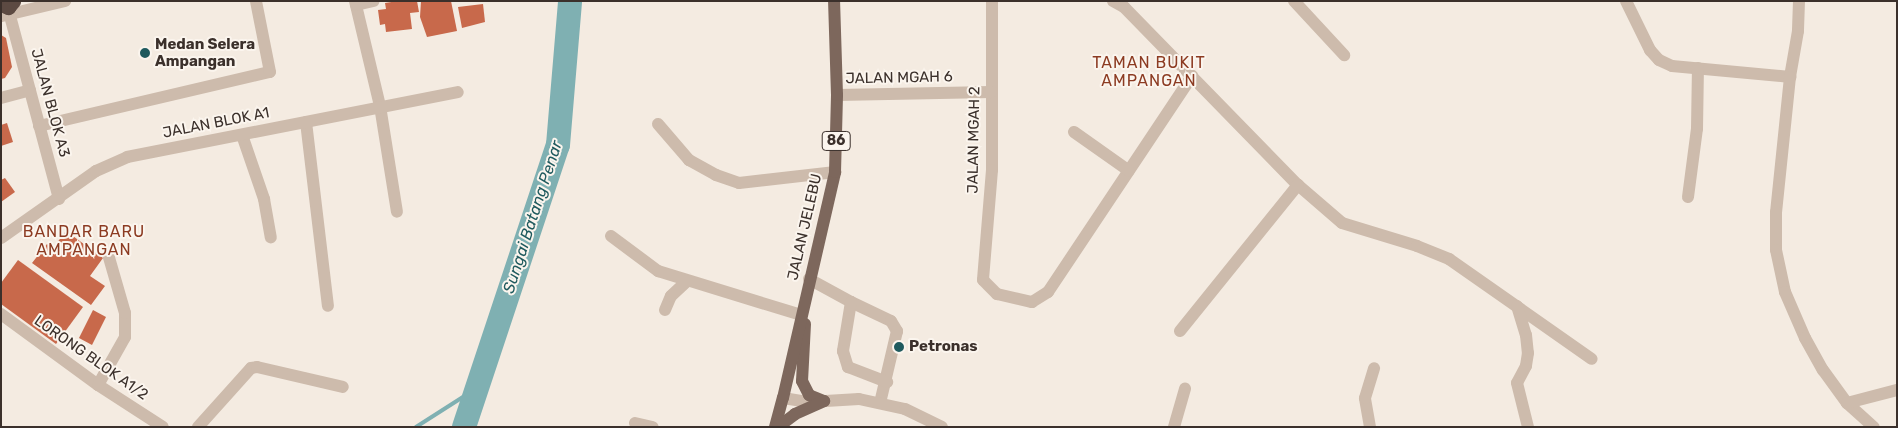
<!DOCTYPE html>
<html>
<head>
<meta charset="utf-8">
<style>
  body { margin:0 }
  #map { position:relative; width:1898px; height:428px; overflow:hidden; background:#f4ebe1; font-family:Rubik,sans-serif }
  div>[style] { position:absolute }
  .stream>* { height:4px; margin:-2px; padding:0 2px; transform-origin:2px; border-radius:2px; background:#7fb0b2 }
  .river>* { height:24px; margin:-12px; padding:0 12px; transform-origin:12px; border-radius:12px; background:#7fb0b2 }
  .building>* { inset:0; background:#c8694b }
  .minor>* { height:12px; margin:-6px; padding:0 6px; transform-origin:6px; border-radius:6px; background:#cdbbac }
  .major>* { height:12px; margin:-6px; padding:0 6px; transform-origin:6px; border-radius:6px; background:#7d675c }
  .highway>* { height:15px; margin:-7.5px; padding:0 7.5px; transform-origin:7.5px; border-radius:7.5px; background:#5c4a42 }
  .dots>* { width:14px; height:14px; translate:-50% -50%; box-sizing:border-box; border:2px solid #fbf5ee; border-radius:50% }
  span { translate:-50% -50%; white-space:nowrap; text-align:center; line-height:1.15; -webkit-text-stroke:4px #fbf5ee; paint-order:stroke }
  .shield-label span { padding:1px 4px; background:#fbf5ee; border:1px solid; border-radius:4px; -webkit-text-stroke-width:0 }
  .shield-label { font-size:14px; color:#3b302b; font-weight:700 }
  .poi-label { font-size:15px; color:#3b302b; font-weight:700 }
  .left { translate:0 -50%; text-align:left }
  .street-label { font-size:15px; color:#3b302b }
  .neighbourhood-label { font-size:16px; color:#8c3b22; letter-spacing:1px }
  .water-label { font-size:16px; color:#1f5a5e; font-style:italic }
  .frame { position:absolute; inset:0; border:2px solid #3b302b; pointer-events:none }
</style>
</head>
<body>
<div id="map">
  <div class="stream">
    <i style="left:416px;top:427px;width:72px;rotate:-32.6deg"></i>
  </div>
  <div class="river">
    <i style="left:464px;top:427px;width:297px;rotate:-71.6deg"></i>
    <i style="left:558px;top:145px;width:144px;rotate:-85.2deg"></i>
  </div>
  <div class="building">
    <i style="clip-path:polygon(398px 1px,417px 1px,419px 12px,410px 13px,412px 29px,386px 32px,385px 24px,380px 25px,378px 10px,386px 9px,385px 3px)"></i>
    <i style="clip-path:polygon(421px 1px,451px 1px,457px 31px,427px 37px,420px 17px)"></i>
    <i style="clip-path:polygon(483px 4px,485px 22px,462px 28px,458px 7px)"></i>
    <i style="clip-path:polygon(1px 35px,6px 38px,12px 67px,5px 78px,1px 79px)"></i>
    <i style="clip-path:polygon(7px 123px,13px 142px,1px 146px,1px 125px)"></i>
    <i style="clip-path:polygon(5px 178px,15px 192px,1px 202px,1px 180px)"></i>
    <i style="clip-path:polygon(66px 231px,103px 258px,90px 276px,105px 286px,91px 305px,32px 263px,47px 244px,53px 248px)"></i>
    <i style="clip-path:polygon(18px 260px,83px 307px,56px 344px,1px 304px,1px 283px)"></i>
    <i style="clip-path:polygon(93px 310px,106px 317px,92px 345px,79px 338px)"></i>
  </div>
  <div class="minor">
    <i style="left:6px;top:1px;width:205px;rotate:75deg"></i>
    <i style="left:355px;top:1px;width:108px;rotate:76.6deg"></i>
    <i style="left:380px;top:106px;width:107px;rotate:80.9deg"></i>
    <i style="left:992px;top:1px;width:169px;rotate:90deg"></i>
    <i style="left:992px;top:170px;width:110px;rotate:94.7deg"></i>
    <i style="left:983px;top:280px;width:20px;rotate:45deg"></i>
    <i style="left:997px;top:294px;width:36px;rotate:13deg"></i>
    <i style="left:1032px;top:302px;width:19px;rotate:-32deg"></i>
    <i style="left:1048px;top:292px;width:260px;rotate:-56.3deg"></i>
    <i style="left:1113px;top:1px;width:13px;rotate:29deg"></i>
    <i style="left:1124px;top:7px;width:249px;rotate:45.7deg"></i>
    <i style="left:1298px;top:185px;width:58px;rotate:40.8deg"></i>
    <i style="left:1342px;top:223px;width:78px;rotate:17deg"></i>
    <i style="left:1417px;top:246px;width:35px;rotate:22deg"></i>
    <i style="left:1449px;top:259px;width:174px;rotate:35deg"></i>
    <i style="left:1294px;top:1px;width:74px;rotate:47.2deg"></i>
    <i style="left:1626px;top:1px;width:55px;rotate:63.9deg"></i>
    <i style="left:1650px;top:50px;width:13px;rotate:48deg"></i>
    <i style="left:1659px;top:60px;width:14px;rotate:25deg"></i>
    <i style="left:1672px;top:66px;width:119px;rotate:5.3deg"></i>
    <i style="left:1799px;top:1px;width:30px;rotate:92deg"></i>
    <i style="left:1798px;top:31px;width:47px;rotate:99.9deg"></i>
    <i style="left:1790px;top:77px;width:136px;rotate:95.9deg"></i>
    <i style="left:1776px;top:212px;width:38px;rotate:90deg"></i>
    <i style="left:1776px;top:250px;width:43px;rotate:77.9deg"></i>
    <i style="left:1785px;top:292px;width:50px;rotate:66.5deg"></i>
    <i style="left:1805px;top:338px;width:37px;rotate:61deg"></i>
    <i style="left:1823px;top:370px;width:41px;rotate:54deg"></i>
    <i style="left:1847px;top:403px;width:36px;rotate:42deg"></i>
    <i style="left:356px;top:5px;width:18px;rotate:-13deg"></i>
    <i style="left:2px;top:16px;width:65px;rotate:-13.4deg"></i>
    <i style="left:837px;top:95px;width:154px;rotate:-1.1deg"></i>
    <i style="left:1px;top:98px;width:30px;rotate:-15deg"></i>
    <i style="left:306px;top:122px;width:185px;rotate:83.2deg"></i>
    <i style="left:658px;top:124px;width:48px;rotate:49.3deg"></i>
    <i style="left:689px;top:160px;width:31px;rotate:29deg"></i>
    <i style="left:716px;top:175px;width:24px;rotate:19deg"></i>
    <i style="left:739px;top:183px;width:97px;rotate:-6.5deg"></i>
    <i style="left:39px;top:126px;width:237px;rotate:-13.2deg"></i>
    <i style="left:270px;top:72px;width:72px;rotate:-101.2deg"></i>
    <i style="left:1074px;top:132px;width:67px;rotate:35.3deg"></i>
    <i style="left:242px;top:135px;width:68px;rotate:71deg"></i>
    <i style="left:264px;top:199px;width:39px;rotate:80deg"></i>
    <i style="left:1688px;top:197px;width:69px;rotate:-82.5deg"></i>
    <i style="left:1697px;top:129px;width:61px;rotate:-89.1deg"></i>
    <i style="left:611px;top:236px;width:59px;rotate:36.7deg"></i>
    <i style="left:658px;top:271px;width:150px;rotate:17.1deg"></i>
    <i style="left:1px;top:238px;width:116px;rotate:-35.2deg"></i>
    <i style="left:96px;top:171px;width:34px;rotate:-24deg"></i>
    <i style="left:127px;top:157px;width:337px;rotate:-11.1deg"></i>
    <i style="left:809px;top:279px;width:48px;rotate:28.7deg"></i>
    <i style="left:851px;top:302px;width:44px;rotate:25.4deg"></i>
    <i style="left:891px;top:321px;width:12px;rotate:59deg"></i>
    <i style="left:897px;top:331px;width:74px;rotate:103.3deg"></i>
    <i style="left:851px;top:302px;width:50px;rotate:99.3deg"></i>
    <i style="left:843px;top:351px;width:17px;rotate:73deg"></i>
    <i style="left:848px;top:367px;width:42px;rotate:21deg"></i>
    <i style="left:1517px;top:306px;width:30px;rotate:73deg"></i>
    <i style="left:1526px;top:335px;width:18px;rotate:84deg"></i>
    <i style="left:1528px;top:353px;width:13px;rotate:99deg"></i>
    <i style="left:1526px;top:366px;width:19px;rotate:118deg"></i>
    <i style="left:1517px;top:383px;width:45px;rotate:76deg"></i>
    <i style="left:665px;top:310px;width:15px;rotate:-67deg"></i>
    <i style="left:671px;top:296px;width:22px;rotate:-43deg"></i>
    <i style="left:1px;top:314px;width:120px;rotate:36.2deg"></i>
    <i style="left:98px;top:385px;width:77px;rotate:32.9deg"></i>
    <i style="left:1180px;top:331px;width:188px;rotate:-51.1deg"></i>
    <i style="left:98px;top:385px;width:55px;rotate:-60.6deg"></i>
    <i style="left:125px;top:337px;width:24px;rotate:-90deg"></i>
    <i style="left:125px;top:313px;width:61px;rotate:-106.1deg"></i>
    <i style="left:783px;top:398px;width:26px;rotate:9deg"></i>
    <i style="left:809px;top:402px;width:50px;rotate:-3.4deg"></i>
    <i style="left:859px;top:399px;width:47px;rotate:12.3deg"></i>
    <i style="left:905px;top:409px;width:41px;rotate:25.9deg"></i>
    <i style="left:1847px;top:403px;width:52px;rotate:-14.6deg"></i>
    <i style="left:635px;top:423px;width:18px;rotate:13deg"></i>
    <i style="left:198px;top:427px;width:79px;rotate:-48.1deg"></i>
    <i style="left:251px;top:368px;width:6px;rotate:-9deg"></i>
    <i style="left:257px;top:367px;width:88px;rotate:13.1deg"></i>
    <i style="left:1174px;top:427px;width:40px;rotate:-74deg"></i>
    <i style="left:1370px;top:427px;width:29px;rotate:-100deg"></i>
    <i style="left:1365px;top:398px;width:31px;rotate:-73deg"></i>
  </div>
  <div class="major">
    <i style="left:805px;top:324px;width:57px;rotate:93deg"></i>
    <i style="left:802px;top:381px;width:16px;rotate:63deg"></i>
    <i style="left:809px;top:395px;width:16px;rotate:22deg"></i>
    <i style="left:775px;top:427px;width:30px;rotate:-75deg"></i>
    <i style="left:783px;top:398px;width:232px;rotate:-77deg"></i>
    <i style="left:835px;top:172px;width:77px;rotate:-88.5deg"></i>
    <i style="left:837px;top:95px;width:94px;rotate:-91.8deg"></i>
    <i style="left:778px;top:427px;width:21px;rotate:-37deg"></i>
    <i style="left:795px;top:414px;width:32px;rotate:-24deg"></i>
  </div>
  <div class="highway">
    <i style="left:1px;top:4px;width:8px;rotate:23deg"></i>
    <i style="left:8px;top:7px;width:8px;rotate:-50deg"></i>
  </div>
  <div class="dots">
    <i style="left:145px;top:53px;background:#1f5a5e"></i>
    <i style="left:899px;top:347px;background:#1f5a5e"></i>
  </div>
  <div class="shield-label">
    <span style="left:836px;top:141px">86</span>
  </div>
  <div class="poi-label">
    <span class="left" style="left:155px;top:53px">Medan Selera<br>Ampangan</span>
    <span class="left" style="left:909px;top:347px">Petronas</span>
  </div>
  <div class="street-label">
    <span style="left:899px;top:78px;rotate:-1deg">JALAN MGAH 6</span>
    <span style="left:50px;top:103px;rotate:75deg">JALAN BLOK A3</span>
    <span style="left:216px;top:123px;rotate:-11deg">JALAN BLOK A1</span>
    <span style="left:974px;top:140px;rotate:-89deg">JALAN MGAH 2</span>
    <span style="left:805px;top:227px;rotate:-77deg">JALAN JELEBU</span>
    <span style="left:91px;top:358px;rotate:35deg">LORONG BLOK A1/2</span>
  </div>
  <div class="neighbourhood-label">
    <span style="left:1149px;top:72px">TAMAN BUKIT<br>AMPANGAN</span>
    <span style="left:84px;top:241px">BANDAR BARU<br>AMPANGAN</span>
  </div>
  <div class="water-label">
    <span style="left:533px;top:217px;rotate:-72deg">Sungai Batang Penar</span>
  </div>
  <div class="frame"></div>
</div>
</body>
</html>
